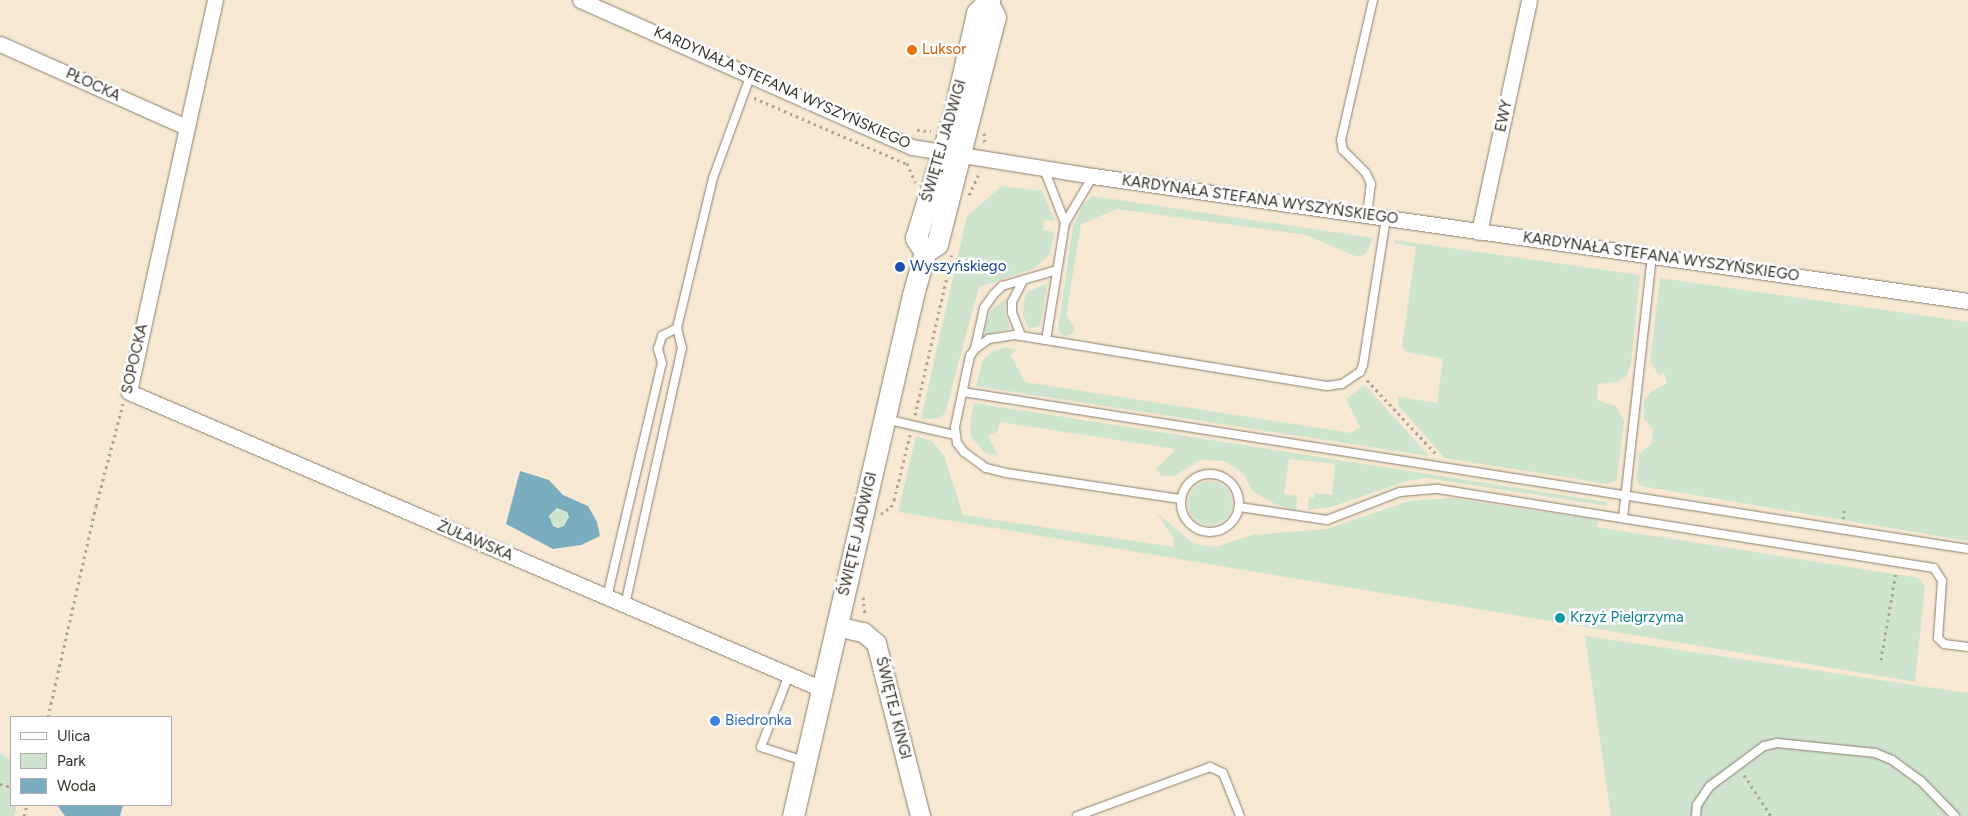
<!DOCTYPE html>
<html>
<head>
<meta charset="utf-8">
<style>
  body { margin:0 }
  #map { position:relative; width:1968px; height:816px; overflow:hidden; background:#f7e9d4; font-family:Figtree,sans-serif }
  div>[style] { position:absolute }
  .green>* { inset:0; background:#cee4ce }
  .round { border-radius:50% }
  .water>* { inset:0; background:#79acbf }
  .path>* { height:3px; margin-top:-1.5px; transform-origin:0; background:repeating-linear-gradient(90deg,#afa594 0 2.5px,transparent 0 6.5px) }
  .roads { filter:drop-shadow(0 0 1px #8a7e6b) drop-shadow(0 0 1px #8a7e6b) }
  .service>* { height:8px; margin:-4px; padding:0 4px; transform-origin:4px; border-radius:4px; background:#fff }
  .service>.ring { margin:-4px; padding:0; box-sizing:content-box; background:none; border:8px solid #fff; border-radius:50% }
  .minor>* { height:15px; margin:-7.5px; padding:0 7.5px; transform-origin:7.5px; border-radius:7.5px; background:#fff }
  .tertiary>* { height:19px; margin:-9.5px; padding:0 9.5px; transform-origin:9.5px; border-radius:9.5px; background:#fff }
  .secondary>* { height:21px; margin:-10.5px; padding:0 10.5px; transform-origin:10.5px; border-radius:10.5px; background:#fff }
  .dots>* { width:14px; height:14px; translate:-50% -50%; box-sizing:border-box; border:2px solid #fff; border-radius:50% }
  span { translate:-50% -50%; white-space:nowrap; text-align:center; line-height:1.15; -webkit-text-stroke:5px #fff; paint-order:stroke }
  .food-label { font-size:15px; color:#c56008 }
  .left { translate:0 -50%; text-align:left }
  .street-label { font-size:15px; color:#353028 }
  .transit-label { font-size:15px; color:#164399 }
  .culture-label { font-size:15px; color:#0d838f }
  .shop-label { font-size:15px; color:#366cbe }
  .legend { position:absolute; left:10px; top:716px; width:162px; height:90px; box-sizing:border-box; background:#fff; border:1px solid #aeaca9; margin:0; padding:6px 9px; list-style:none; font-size:15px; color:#353028 }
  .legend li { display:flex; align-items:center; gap:10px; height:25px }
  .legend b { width:25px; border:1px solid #aeaca9 }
</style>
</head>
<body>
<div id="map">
  <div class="green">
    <i style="clip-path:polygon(1002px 186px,1042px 191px,1055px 221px,1044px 220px,1043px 230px,1054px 232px,1050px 254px,1035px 268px,979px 287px,945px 413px,938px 419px,921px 419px,967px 216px)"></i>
    <i style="clip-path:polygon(1092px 196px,1373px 238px,1366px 254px,1358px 257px,1306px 235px,1117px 209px,1081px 224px,1066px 316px,1075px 329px,1072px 334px,1064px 336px,1058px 330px,1073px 227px,1083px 205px)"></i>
    <i style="clip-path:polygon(1394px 240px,1640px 275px,1631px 364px,1627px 375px,1618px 382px,1598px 384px,1597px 400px,1616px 406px,1624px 421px,1617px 480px,1608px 484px,1445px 458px,1398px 405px,1399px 397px,1437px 403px,1443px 359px,1407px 352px,1402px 347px,1416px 247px,1394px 243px)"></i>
    <i style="clip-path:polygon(1660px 278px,1968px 322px,1968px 541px,1641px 486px,1637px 481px,1639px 454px,1652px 443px,1653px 429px,1644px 419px,1644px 400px,1651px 392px,1667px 383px,1664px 373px,1659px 375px,1650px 362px)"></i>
    <i style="clip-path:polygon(1047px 284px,1041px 325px,1029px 329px,1023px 316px,1024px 300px,1027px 292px)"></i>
    <i style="clip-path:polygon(1007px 298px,1005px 313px,1010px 329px,983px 336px,990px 311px)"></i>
    <i style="clip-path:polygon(1005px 347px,1017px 350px,1010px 354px,1025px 382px,1351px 433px,1360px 427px,1346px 399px,1365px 385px,1429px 456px,976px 386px,983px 360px,993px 351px)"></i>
    <i style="clip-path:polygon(974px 403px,1607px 502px,1607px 506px,1427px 478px,1410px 480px,1331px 507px,1308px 510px,1309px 497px,1314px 498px,1314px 493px,1332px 495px,1335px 464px,1289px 459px,1284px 494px,1297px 496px,1296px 510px,1275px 504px,1253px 492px,1244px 474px,1225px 461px,1200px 460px,1174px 476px,1162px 476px,1156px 469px,1176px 449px,1000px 422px,998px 431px,988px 436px,998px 456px,985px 453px,971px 437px,970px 423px)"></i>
    <i style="clip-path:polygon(916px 436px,932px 441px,944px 455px,963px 515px,1173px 547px,1174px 539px,1157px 513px,1194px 544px,1215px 547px,1253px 535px,1327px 529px,1409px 501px,1450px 498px,1598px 520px,1597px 527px,1919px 578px,1925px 586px,1915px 682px,898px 512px)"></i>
    <i class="round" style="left:1188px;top:481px;width:44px;height:44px"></i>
    <i class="round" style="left:550px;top:509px;width:18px;height:18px"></i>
    <i style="clip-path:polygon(1585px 636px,1968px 693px,1968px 816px,1611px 816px)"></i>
    <i style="clip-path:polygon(0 753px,11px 760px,11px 805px,17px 805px,14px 816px,0 816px)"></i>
  </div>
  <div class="water">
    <i style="clip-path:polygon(evenodd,520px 471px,549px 480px,563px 495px,588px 506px,597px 522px,600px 536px,581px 545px,553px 549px,506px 524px,520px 471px,557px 508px,567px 512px,569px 517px,564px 526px,558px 528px,553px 526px,549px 516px,557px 508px)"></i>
    <i style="clip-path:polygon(57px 805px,123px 805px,120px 816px,65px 816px)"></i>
  </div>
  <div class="path">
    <i style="left:754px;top:98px;width:167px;rotate:23.3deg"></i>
    <i style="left:917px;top:130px;width:14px;rotate:4deg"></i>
    <i style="left:984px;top:133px;width:12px;rotate:85deg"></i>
    <i style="left:907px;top:163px;width:21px;rotate:67deg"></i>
    <i style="left:969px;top:195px;width:26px;rotate:-65deg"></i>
    <i style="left:1367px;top:380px;width:101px;rotate:47deg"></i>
    <i style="left:915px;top:415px;width:164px;rotate:-77deg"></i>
    <i style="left:881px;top:514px;width:12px;rotate:-35deg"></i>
    <i style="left:891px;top:507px;width:8px;rotate:-67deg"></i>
    <i style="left:894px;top:500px;width:67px;rotate:-76.2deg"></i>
    <i style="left:1843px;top:519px;width:12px;rotate:-81deg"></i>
    <i style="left:863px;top:597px;width:19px;rotate:84deg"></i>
    <i style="left:1881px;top:660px;width:89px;rotate:-80.3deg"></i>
    <i style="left:48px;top:717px;width:216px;rotate:-77.2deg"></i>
    <i style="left:96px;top:506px;width:106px;rotate:-75.2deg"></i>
    <i style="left:1744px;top:775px;width:49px;rotate:56.6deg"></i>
    <i style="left:0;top:784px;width:11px;rotate:15deg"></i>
    <i style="left:24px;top:816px;width:11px;rotate:-75deg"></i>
  </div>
  <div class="roads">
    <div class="service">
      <i style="left:1044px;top:169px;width:58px;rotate:68.7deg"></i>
      <i style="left:1367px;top:215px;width:31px;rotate:-83deg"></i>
      <i style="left:1371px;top:184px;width:12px;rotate:-114deg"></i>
      <i style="left:1366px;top:173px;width:33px;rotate:-135deg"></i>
      <i style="left:1343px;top:150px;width:10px;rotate:-101deg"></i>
      <i style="left:1341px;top:140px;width:144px;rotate:-77.1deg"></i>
      <i style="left:1021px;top:336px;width:25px;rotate:-111deg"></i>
      <i style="left:1012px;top:313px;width:11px;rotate:-90deg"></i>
      <i style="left:1012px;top:302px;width:25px;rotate:-63deg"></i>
      <i style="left:1046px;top:340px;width:119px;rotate:-80.8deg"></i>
      <i style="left:1065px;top:223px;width:55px;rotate:-59.2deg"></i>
      <i style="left:975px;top:349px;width:42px;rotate:-77.6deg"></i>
      <i style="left:984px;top:308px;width:16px;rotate:-55deg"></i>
      <i style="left:993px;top:295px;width:13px;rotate:-45deg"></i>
      <i style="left:1002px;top:286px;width:57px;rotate:-16.2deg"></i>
      <i style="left:963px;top:392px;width:1017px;rotate:8.88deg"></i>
      <i style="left:885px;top:419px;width:72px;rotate:12.9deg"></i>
      <i class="ring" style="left:1181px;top:474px;width:50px;height:50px"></i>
      <i style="left:1180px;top:499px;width:176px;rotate:-171.5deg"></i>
      <i style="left:1006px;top:473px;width:21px;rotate:-166deg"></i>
      <i style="left:986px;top:468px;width:27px;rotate:-144deg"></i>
      <i style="left:964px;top:452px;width:11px;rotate:-128deg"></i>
      <i style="left:957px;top:443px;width:16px;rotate:-97deg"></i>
      <i style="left:955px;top:427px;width:73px;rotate:-78.1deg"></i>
      <i style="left:970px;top:356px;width:9px;rotate:-54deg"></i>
      <i style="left:975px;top:349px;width:17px;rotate:-36deg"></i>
      <i style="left:989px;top:339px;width:26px;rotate:-9deg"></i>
      <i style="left:1015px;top:335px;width:316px;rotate:9.3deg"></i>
      <i style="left:1327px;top:386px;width:15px;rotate:-8deg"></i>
      <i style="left:1342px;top:384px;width:22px;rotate:-34deg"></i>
      <i style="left:1360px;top:372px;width:8px;rotate:-67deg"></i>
      <i style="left:1363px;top:365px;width:149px;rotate:-81.1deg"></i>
      <i style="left:1239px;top:507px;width:89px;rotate:8.4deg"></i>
      <i style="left:1327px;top:520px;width:78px;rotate:-21deg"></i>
      <i style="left:1400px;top:492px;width:38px;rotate:-5deg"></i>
      <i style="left:1438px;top:489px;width:502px;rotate:9.05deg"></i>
      <i style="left:1934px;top:568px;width:15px;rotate:58deg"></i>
      <i style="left:1942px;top:581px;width:57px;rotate:94deg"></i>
      <i style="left:1938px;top:638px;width:8px;rotate:45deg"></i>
      <i style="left:1944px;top:644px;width:24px;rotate:7deg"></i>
      <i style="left:1623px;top:518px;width:264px;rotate:-83.7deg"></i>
      <i style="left:607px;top:597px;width:240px;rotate:-76.8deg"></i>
      <i style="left:662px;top:363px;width:15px;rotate:-106deg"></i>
      <i style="left:658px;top:349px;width:14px;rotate:-73deg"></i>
      <i style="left:662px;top:336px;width:17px;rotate:-28deg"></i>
      <i style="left:677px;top:328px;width:154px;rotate:-76.5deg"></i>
      <i style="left:713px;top:178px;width:111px;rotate:-69.9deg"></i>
      <i style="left:625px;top:605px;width:263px;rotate:-77.5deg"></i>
      <i style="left:682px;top:348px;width:21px;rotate:-104deg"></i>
      <i style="left:789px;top:675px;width:77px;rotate:111.3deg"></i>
      <i style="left:761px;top:747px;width:45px;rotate:18deg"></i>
      <i style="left:1077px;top:816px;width:142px;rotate:-20.2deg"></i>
      <i style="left:1210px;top:767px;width:14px;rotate:25deg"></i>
      <i style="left:1223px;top:773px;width:46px;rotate:68.4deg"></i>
      <i style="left:1696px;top:816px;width:11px;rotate:-85deg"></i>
      <i style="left:1697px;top:805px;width:23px;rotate:-56deg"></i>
      <i style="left:1710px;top:786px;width:67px;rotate:-36.5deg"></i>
      <i style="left:1764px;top:746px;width:13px;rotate:-13deg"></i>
      <i style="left:1777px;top:743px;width:99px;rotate:5.8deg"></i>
      <i style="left:1875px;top:753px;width:18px;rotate:22deg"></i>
      <i style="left:1892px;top:760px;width:36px;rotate:36deg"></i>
      <i style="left:1921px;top:781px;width:49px;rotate:45.8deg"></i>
    </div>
    <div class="minor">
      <i style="left:215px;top:0;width:401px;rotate:102.4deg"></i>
      <i style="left:129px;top:392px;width:754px;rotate:23.2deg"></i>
      <i style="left:580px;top:0;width:363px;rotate:23.9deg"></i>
      <i style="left:912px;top:147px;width:183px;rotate:9.1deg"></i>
      <i style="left:1093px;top:176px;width:884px;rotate:8.13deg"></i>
      <i style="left:0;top:44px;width:204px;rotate:24deg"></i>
      <i style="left:1479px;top:232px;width:237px;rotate:-77.8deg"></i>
    </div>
    <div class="tertiary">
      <i style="left:836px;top:626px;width:28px;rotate:13deg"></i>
      <i style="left:863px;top:632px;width:17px;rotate:40deg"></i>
      <i style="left:876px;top:643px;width:179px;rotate:75.7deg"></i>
    </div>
    <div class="secondary">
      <i style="left:925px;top:252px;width:17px;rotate:-123deg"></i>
      <i style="left:916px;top:238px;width:126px;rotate:-72.9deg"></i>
      <i style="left:953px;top:118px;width:108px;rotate:-77.1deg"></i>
      <i style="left:977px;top:13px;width:18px;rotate:-47deg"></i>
      <i style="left:793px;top:816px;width:535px;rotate:-77.03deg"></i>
      <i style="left:913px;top:295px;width:45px;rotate:-74.4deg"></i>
      <i style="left:925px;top:252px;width:14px;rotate:-34deg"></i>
      <i style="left:937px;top:244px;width:234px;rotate:-75.7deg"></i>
      <i style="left:995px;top:17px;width:16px;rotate:-117deg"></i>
    </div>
  </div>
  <div class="dots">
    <i style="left:912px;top:50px;background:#e8710a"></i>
    <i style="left:900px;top:267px;background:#1a4fb4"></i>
    <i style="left:1560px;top:618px;background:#0f9aa8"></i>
    <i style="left:715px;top:721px;background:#3f7fe0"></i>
  </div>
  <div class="food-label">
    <span class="left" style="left:922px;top:50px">Luksor</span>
  </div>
  <div class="street-label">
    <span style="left:93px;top:85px;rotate:25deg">PŁOCKA</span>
    <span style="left:782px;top:88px;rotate:24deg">KARDYNAŁA STEFANA WYSZYŃSKIEGO</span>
    <span style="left:1504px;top:116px;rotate:-78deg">EWY</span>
    <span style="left:944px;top:141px;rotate:-74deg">ŚWIĘTEJ JADWIGI</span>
    <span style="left:1260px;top:200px;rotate:8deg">KARDYNAŁA STEFANA WYSZYŃSKIEGO</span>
    <span style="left:1661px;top:257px;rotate:8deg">KARDYNAŁA STEFANA WYSZYŃSKIEGO</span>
    <span style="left:135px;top:359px;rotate:-77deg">SOPOCKA</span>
    <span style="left:858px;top:534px;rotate:-77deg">ŚWIĘTEJ JADWIGI</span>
    <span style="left:475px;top:541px;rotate:23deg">ŻUŁAWSKA</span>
    <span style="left:893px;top:708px;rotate:76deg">ŚWIĘTEJ KINGI</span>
  </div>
  <div class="transit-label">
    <span class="left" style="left:910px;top:267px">Wyszyńskiego</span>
  </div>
  <div class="culture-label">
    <span class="left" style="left:1570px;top:618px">Krzyż Pielgrzyma</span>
  </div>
  <div class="shop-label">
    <span class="left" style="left:725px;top:721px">Biedronka</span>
  </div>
  <ul class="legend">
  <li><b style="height:6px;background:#fff"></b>Ulica</li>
  <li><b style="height:14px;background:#cee4ce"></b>Park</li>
  <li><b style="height:14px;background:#79acbf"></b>Woda</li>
  </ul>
</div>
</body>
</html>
